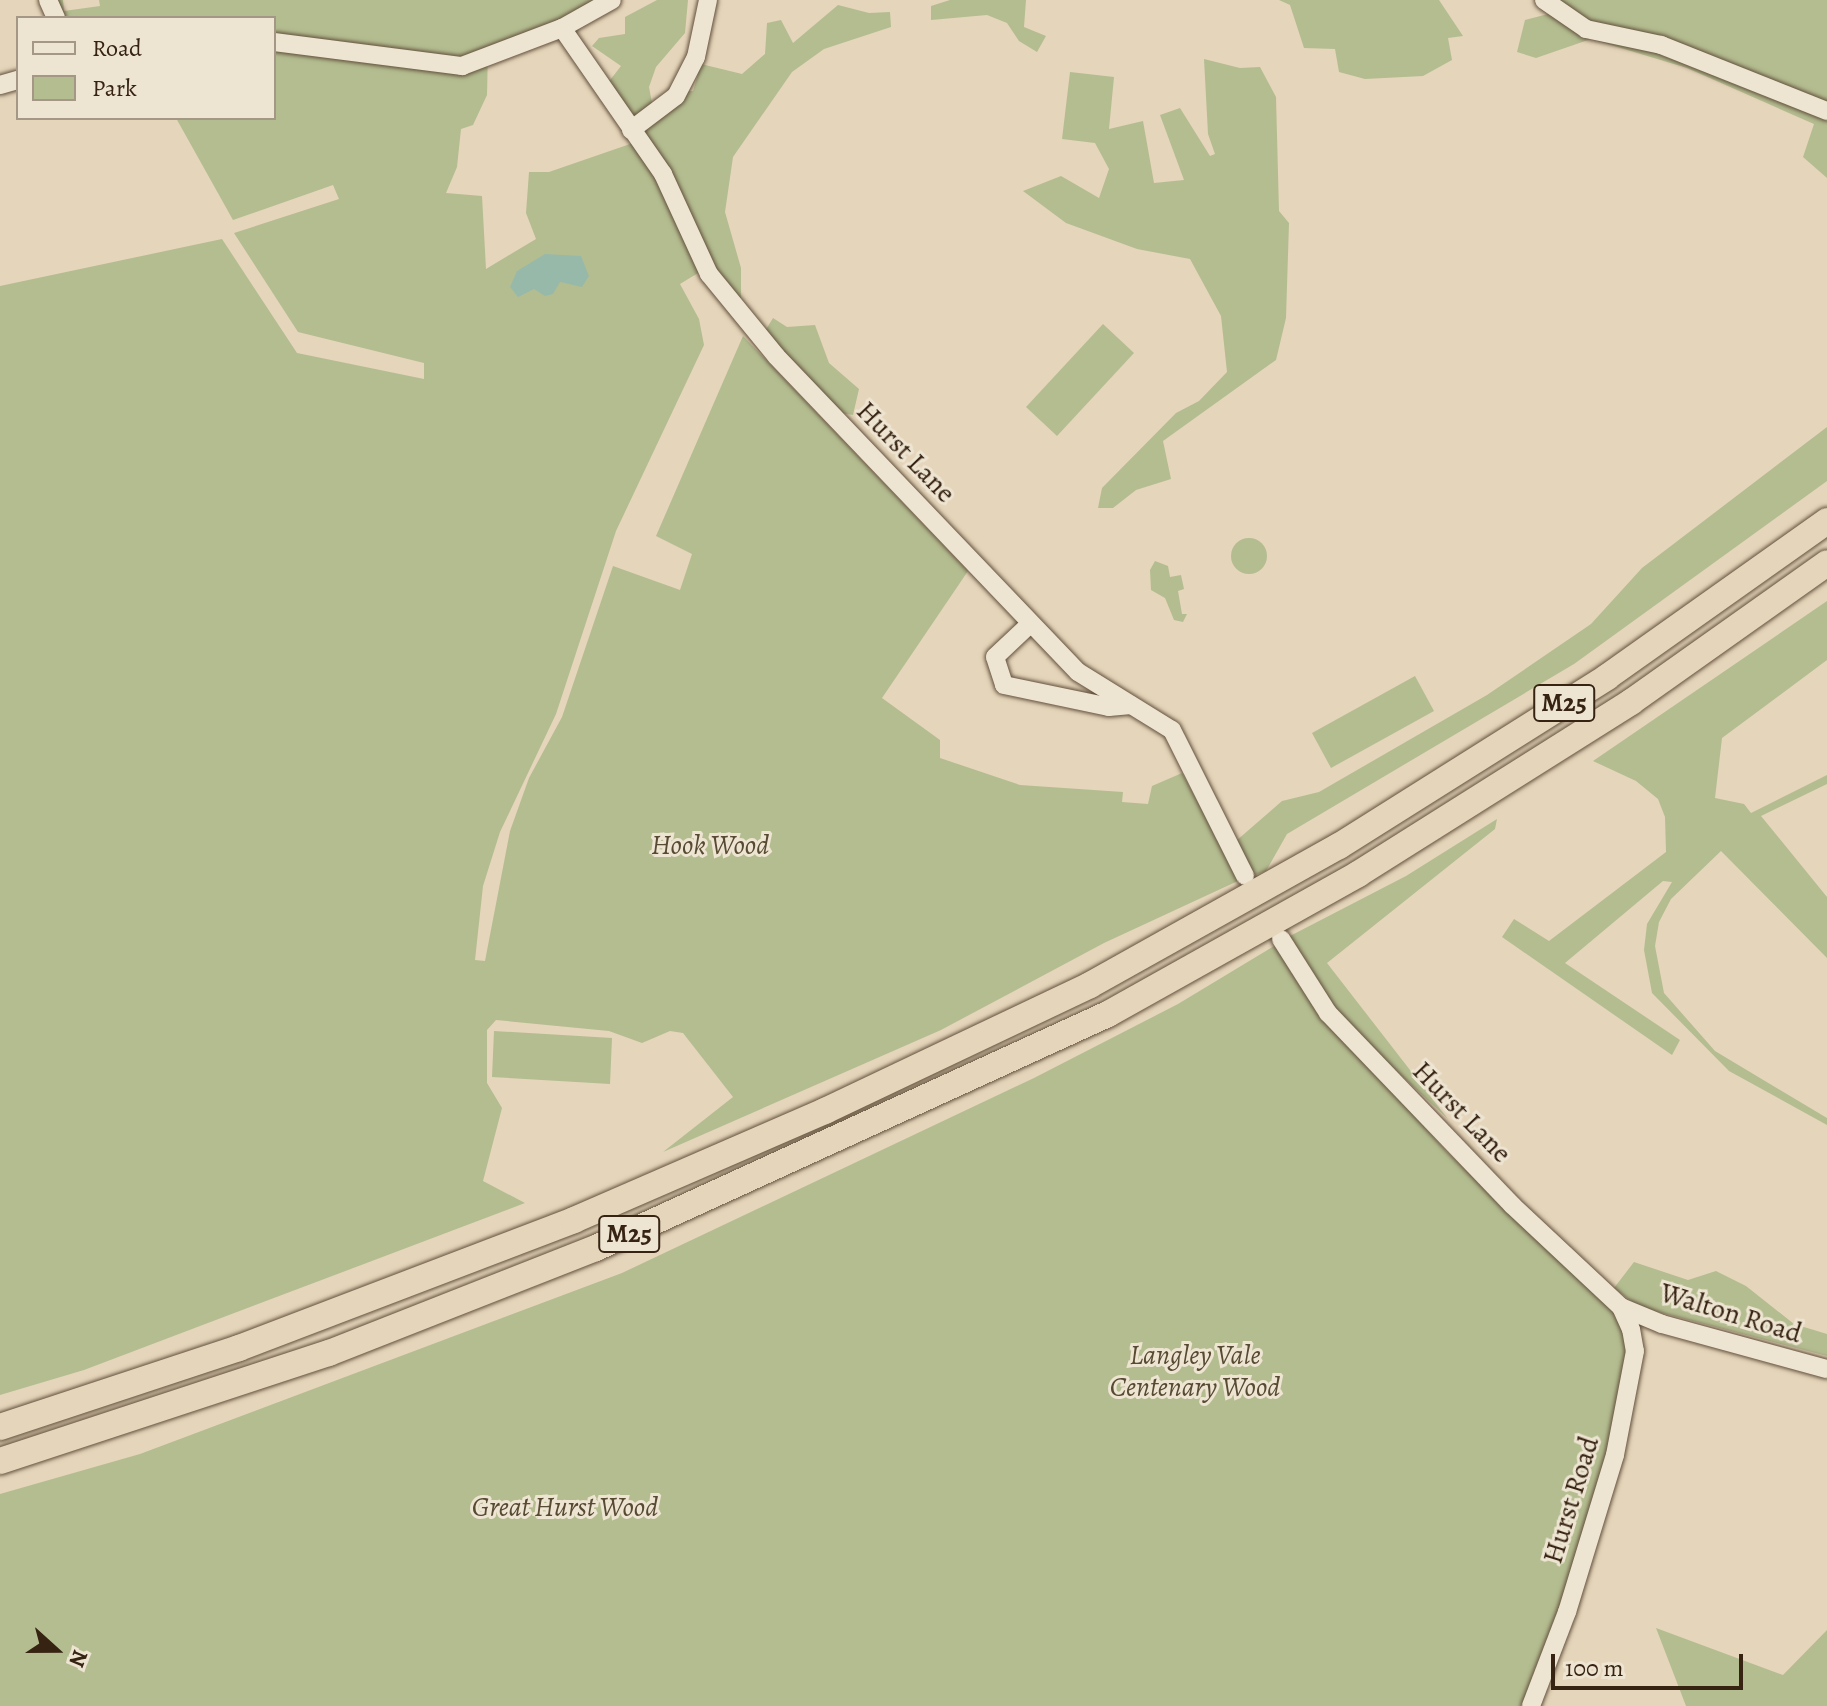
<!DOCTYPE html>
<html>
<head>
<meta charset="utf-8">
<style>
  body { margin:0 }
  #map { position:relative; width:1827px; height:1706px; overflow:hidden; background:#e5d5ba; font-family:Alegreya,serif }
  div>[style] { position:absolute }
  .green>* { inset:0; background:#b4bd90 }
  .round { border-radius:50% }
  .water>* { inset:0; background:#97b9aa }
  .roads { filter:drop-shadow(0 0 2px #62503c) drop-shadow(0 0 2px #62503c) }
  .minor>* { height:18px; margin:-9px; padding:0 9px; transform-origin:9px; border-radius:9px; background:#eee4d2 }
  .highway>* { height:26px; margin:-13px; padding:0 13px; transform-origin:13px; border-radius:13px; background:#e5d5ba }
  span { translate:-50% -50%; white-space:nowrap; text-align:center; line-height:1.15; -webkit-text-stroke:6px #eee4d2; paint-order:stroke }
  .shield-label span { padding:2px 6px; background:#eee4d2; border:2px solid; border-radius:6px; -webkit-text-stroke-width:0 }
  .shield-label { font-size:26px; color:#362312; font-weight:700 }
  .street-label { font-size:28px; color:#362312 }
  .park-label { font-size:28px; color:#564a32; font-style:italic }
  .legend { position:absolute; left:16px; top:16px; width:260px; height:104px; box-sizing:border-box; background:#eee4d2; border:2px solid #a49785; margin:0; padding:10px 14px; list-style:none; font-size:24px; color:#362312 }
  .legend li { display:flex; align-items:center; gap:16px; height:40px }
  .legend b { width:40px; border:2px solid #a49785 }
  .north { position:absolute; left:16px; top:1610px; width:80px; height:80px; -webkit-text-stroke:6px #eee4d2; paint-order:stroke; rotate:111deg; font-size:22px; font-weight:700; line-height:32px; text-align:center; color:#362312 }
  .north::after { content:''; display:block; margin:auto; width:28px; height:36px; background:#362312; clip-path:polygon(50% 0,100% 100%,50% 72%,0 100%) }
  .scale { position:absolute; left:1551px; top:1654px; width:192px; height:36px; box-sizing:border-box; border:4px solid #362312; border-top:0; padding-left:10px; font-size:24px; line-height:28px; white-space:nowrap; color:#362312; -webkit-text-stroke:6px #eee4d2; paint-order:stroke }
</style>
</head>
<body>
<div id="map">
  <div class="green">
    <i style="clip-path:polygon(56px 0,63px 0,64px 11px,100px 6px,99px 0,596px 0,553px 26px,488px 50px,487px 95px,473px 125px,461px 129px,457px 167px,446px 193px,482px 196px,486px 269px,536px 239px,526px 213px,529px 172px,549px 172px,633px 143px,660px 181px,703px 270px,680px 284px,699px 319px,704px 345px,616px 531px,556px 714px,500px 832px,483px 886px,475px 960px,485px 961px,510px 831px,529px 778px,562px 717px,613px 566px,680px 590px,692px 554px,656px 536px,743px 336px,968px 571px,882px 698px,940px 740px,940px 758px,1020px 785px,1123px 792px,1122px 802px,1148px 804px,1152px 786px,1182px 773px,1240px 880px,1104px 943px,941px 1030px,663px 1152px,733px 1097px,683px 1033px,670px 1031px,642px 1043px,609px 1031px,496px 1020px,487px 1030px,487px 1083px,502px 1108px,483px 1181px,525px 1203px,84px 1370px,0 1395px,0 286px,222px 239px,297px 353px,424px 379px,424px 363px,298px 332px,234px 233px,339px 199px,333px 185px,233px 220px,176px 118px,274px 118px,274px 51px,368px 63px,274px 35px,274px 18px,62px 18px)"></i>
    <i style="clip-path:polygon(657px 0,688px 0,685px 33px,656px 67px,649px 87px,652px 103px,668px 92px,693px 91px,701px 64px,742px 74px,765px 54px,767px 23px,781px 20px,793px 43px,838px 5px,869px 13px,890px 12px,891px 27px,824px 49px,792px 72px,733px 157px,725px 212px,741px 268px,741px 301px,721px 279px,635px 116px,607px 84px,621px 66px,592px 46px,599px 38px,625px 34px,625px 17px)"></i>
    <i style="clip-path:polygon(950px 0,1026px 0,1024px 27px,1046px 36px,1037px 52px,1019px 41px,1007px 23px,987px 15px,931px 20px,931px 6px)"></i>
    <i style="clip-path:polygon(1279px 0,1439px 0,1463px 36px,1448px 38px,1452px 60px,1423px 76px,1365px 79px,1339px 72px,1335px 49px,1304px 48px,1290px 5px)"></i>
    <i style="clip-path:polygon(1554px 0,1827px 0,1827px 178px,1803px 157px,1814px 124px,1687px 68px,1591px 39px,1536px 58px,1517px 52px,1525px 20px,1548px 14px)"></i>
    <i style="clip-path:polygon(1204px 59px,1240px 68px,1260px 67px,1276px 97px,1279px 211px,1289px 223px,1286px 318px,1276px 360px,1163px 441px,1171px 479px,1136px 490px,1113px 508px,1098px 508px,1102px 488px,1176px 413px,1199px 401px,1227px 372px,1221px 316px,1190px 259px,1137px 249px,1066px 223px,1023px 191px,1061px 176px,1099px 198px,1109px 169px,1095px 143px,1062px 139px,1070px 72px,1114px 77px,1109px 129px,1143px 121px,1154px 183px,1184px 180px,1160px 115px,1180px 108px,1210px 156px,1215px 154px,1208px 134px)"></i>
    <i style="clip-path:polygon(773px 318px,787px 327px,815px 325px,829px 363px,859px 389px,853px 415px,840px 413px,765px 331px)"></i>
    <i style="clip-path:polygon(1103px 324px,1134px 353px,1057px 436px,1026px 407px)"></i>
    <i style="clip-path:polygon(1827px 427px,1827px 481px,1574px 664px,1287px 834px,1266px 871px,1255px 875px,1236px 841px,1282px 801px,1319px 792px,1487px 695px,1591px 624px,1642px 568px)"></i>
    <i class="round" style="left:1231px;top:538px;width:36px;height:36px"></i>
    <i style="clip-path:polygon(1155px 561px,1168px 566px,1170px 577px,1181px 575px,1184px 589px,1178px 591px,1182px 614px,1187px 614px,1183px 622px,1174px 620px,1165px 598px,1151px 590px,1150px 570px)"></i>
    <i style="clip-path:polygon(1827px 601px,1827px 660px,1722px 738px,1715px 798px,1744px 804px,1751px 813px,1827px 775px,1827px 784px,1761px 816px,1827px 897px,1827px 958px,1721px 851px,1671px 899px,1659px 922px,1655px 946px,1664px 993px,1715px 1051px,1827px 1118px,1827px 1125px,1729px 1071px,1652px 993px,1644px 950px,1647px 924px,1672px 882px,1663px 881px,1565px 963px,1680px 1040px,1672px 1055px,1502px 937px,1514px 919px,1549px 941px,1666px 852px,1665px 817px,1658px 799px,1636px 781px,1593px 761px)"></i>
    <i style="clip-path:polygon(1415px 676px,1434px 711px,1331px 768px,1312px 733px)"></i>
    <i style="clip-path:polygon(1497px 819px,1495px 829px,1327px 963px,1448px 1119px,1340px 1018px,1290px 936px,1406px 876px)"></i>
    <i style="clip-path:polygon(1279px 943px,1313px 1004px,1447px 1152px,1619px 1316px,1630px 1346px,1625px 1387px,1557px 1623px,1523px 1706px,0 1706px,0 1494px,140px 1454px,622px 1273px,1034px 1078px,1178px 1004px)"></i>
    <i style="clip-path:polygon(494px 1031px,612px 1038px,610px 1084px,492px 1077px)"></i>
    <i style="clip-path:polygon(1634px 1262px,1688px 1280px,1716px 1271px,1746px 1286px,1794px 1324px,1827px 1334px,1827px 1356px,1639px 1307px,1614px 1288px)"></i>
    <i style="clip-path:polygon(1656px 1628px,1783px 1675px,1827px 1630px,1827px 1706px,1686px 1706px)"></i>
  </div>
  <div class="water">
    <i style="clip-path:polygon(545px 254px,581px 256px,589px 276px,582px 287px,560px 282px,553px 294px,545px 296px,534px 289px,518px 297px,510px 287px,517px 271px)"></i>
  </div>
  <div class="roads">
    <div class="minor">
      <i style="left:48px;top:0;width:20px;rotate:66deg"></i>
      <i style="left:1544px;top:0;width:51px;rotate:34.6deg"></i>
      <i style="left:1586px;top:29px;width:77px;rotate:12deg"></i>
      <i style="left:1661px;top:45px;width:179px;rotate:21.7deg"></i>
      <i style="left:562px;top:28px;width:178px;rotate:55.3deg"></i>
      <i style="left:663px;top:174px;width:110px;rotate:65.3deg"></i>
      <i style="left:709px;top:274px;width:106px;rotate:50.7deg"></i>
      <i style="left:776px;top:356px;width:437px;rotate:46.3deg"></i>
      <i style="left:1078px;top:672px;width:110px;rotate:31.7deg"></i>
      <i style="left:1172px;top:730px;width:163px;rotate:63.4deg"></i>
      <i style="left:274px;top:42px;width:190px;rotate:7.3deg"></i>
      <i style="left:462px;top:66px;width:107px;rotate:-20.8deg"></i>
      <i style="left:562px;top:28px;width:57px;rotate:-29.2deg"></i>
      <i style="left:0;top:85px;width:19px;rotate:-16deg"></i>
      <i style="left:631px;top:130px;width:56px;rotate:-37.1deg"></i>
      <i style="left:676px;top:96px;width:44px;rotate:-62.9deg"></i>
      <i style="left:696px;top:57px;width:58px;rotate:-78.1deg"></i>
      <i style="left:1030px;top:624px;width:48px;rotate:136.7deg"></i>
      <i style="left:995px;top:657px;width:29px;rotate:72deg"></i>
      <i style="left:1004px;top:685px;width:107px;rotate:11.8deg"></i>
      <i style="left:1109px;top:707px;width:22px;rotate:-5deg"></i>
      <i style="left:1281px;top:939px;width:88px;rotate:57.6deg"></i>
      <i style="left:1328px;top:1013px;width:266px;rotate:46.2deg"></i>
      <i style="left:1512px;top:1205px;width:149px;rotate:43.1deg"></i>
      <i style="left:1621px;top:1307px;width:24px;rotate:66deg"></i>
      <i style="left:1631px;top:1329px;width:22px;rotate:80deg"></i>
      <i style="left:1635px;top:1351px;width:106px;rotate:100.9deg"></i>
      <i style="left:1615px;top:1455px;width:164px;rotate:107deg"></i>
      <i style="left:1567px;top:1612px;width:101px;rotate:111deg"></i>
      <i style="left:1621px;top:1307px;width:44px;rotate:22.5deg"></i>
      <i style="left:1662px;top:1324px;width:171px;rotate:15.3deg"></i>
    </div>
    <div class="highway">
      <i style="left:0;top:1427px;width:252px;rotate:-18.3deg"></i>
      <i style="left:239px;top:1348px;width:359px;rotate:-20.9deg"></i>
      <i style="left:574px;top:1220px;width:274px;rotate:-23.5deg"></i>
      <i style="left:825px;top:1111px;width:293px;rotate:-25.4deg"></i>
      <i style="left:1090px;top:985px;width:285px;rotate:-29.2deg"></i>
      <i style="left:1339px;top:846px;width:317px;rotate:-32.2deg"></i>
      <i style="left:1607px;top:677px;width:270px;rotate:-35.3deg"></i>
      <i style="left:0;top:1461px;width:346px;rotate:-18.2deg"></i>
      <i style="left:329px;top:1353px;width:287px;rotate:-21.5deg"></i>
      <i style="left:596px;top:1248px;width:563px;rotate:-24.56deg"></i>
      <i style="left:1108px;top:1014px;width:287px;rotate:-29.2deg"></i>
      <i style="left:1358px;top:874px;width:323px;rotate:-32.2deg"></i>
      <i style="left:1631px;top:702px;width:240px;rotate:-35.3deg"></i>
    </div>
  </div>
  <div class="shield-label">
    <span style="left:1564px;top:703px">M25</span>
    <span style="left:629px;top:1234px">M25</span>
  </div>
  <div class="street-label">
    <span style="left:906px;top:452px;rotate:46deg">Hurst Lane</span>
    <span style="left:1462px;top:1112px;rotate:46deg">Hurst Lane</span>
    <span style="left:1731px;top:1313px;rotate:17deg">Walton Road</span>
    <span style="left:1571px;top:1500px;rotate:-73deg">Hurst Road</span>
  </div>
  <div class="park-label">
    <span style="left:710px;top:845px">Hook Wood</span>
    <span style="left:1195px;top:1371px">Langley Vale<br>Centenary Wood</span>
    <span style="left:565px;top:1507px">Great Hurst Wood</span>
  </div>
  <ul class="legend">
  <li><b style="height:10px;background:#eee4d2"></b>Road</li>
  <li><b style="height:22px;background:#b4bd90"></b>Park</li>
  </ul>
  <div class="north">N</div>
  <div class="scale">100 m</div>
</div>
</body>
</html>
